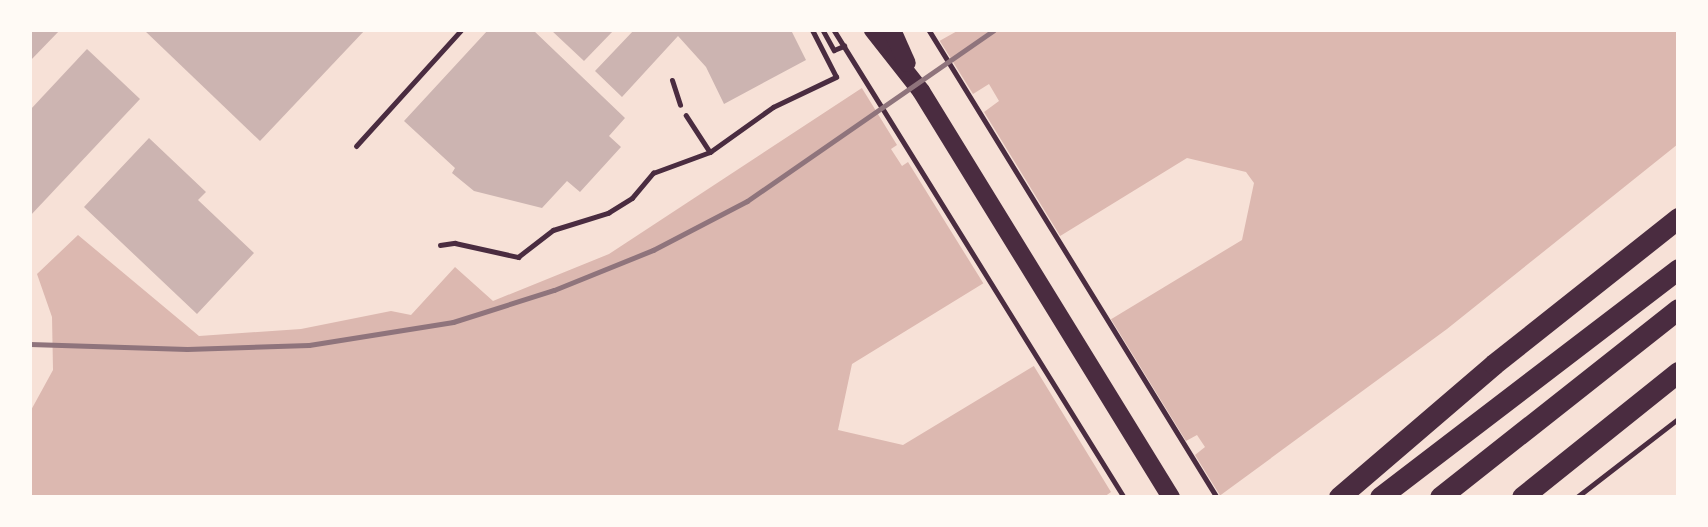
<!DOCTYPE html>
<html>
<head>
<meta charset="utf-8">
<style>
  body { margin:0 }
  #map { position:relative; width:1708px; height:527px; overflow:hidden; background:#f7e1d7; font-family:"Source Sans 3",sans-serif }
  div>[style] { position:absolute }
  .water>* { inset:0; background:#dcb8b0 }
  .pier>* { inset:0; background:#f7e1d7 }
  .building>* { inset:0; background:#ccb4b1 }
  .path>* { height:4.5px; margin:-2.25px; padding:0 2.25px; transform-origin:2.25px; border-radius:2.25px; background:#4a2c40 }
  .service>* { height:5px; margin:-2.5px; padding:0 2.5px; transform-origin:2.5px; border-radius:2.5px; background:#4a2c40 }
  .primary>* { height:18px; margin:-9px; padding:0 9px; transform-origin:9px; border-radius:9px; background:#4a2c40 }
  .motorway>* { height:21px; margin:-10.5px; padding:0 10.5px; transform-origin:10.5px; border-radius:10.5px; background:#4a2c40 }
  .rail>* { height:5px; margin:-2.5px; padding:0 2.5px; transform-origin:2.5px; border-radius:2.5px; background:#8f747c }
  span { translate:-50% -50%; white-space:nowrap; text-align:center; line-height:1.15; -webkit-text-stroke:6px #fffaf5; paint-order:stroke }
  .frame { position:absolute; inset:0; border:32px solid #fffaf5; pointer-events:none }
</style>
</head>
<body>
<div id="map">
  <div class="water">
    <i style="clip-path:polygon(evenodd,959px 30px,1678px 30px,1678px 144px,1447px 329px,1218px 497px,30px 497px,30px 412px,53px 370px,52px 317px,37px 274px,78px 235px,199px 336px,301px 329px,391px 311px,411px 315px,455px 267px,493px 301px,609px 254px,900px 63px,959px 30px,1187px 158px,1246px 172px,1254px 183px,1242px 240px,903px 445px,838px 430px,852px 364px,1187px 158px)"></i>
  </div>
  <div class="pier">
    <i style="clip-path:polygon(938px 38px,973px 94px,989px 84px,999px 101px,984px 112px,1062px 239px,985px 286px,908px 162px,902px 166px,891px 149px,897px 145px,860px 85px)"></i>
    <i style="clip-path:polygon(1109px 316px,1186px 441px,1197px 435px,1205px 447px,1195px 455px,1221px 497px,1104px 497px,1111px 492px,1032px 363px)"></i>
  </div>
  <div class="building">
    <i style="clip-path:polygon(30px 30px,60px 30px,30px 61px)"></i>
    <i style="clip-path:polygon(144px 30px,365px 30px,260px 141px)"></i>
    <i style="clip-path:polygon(488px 30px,533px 30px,625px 118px,609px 136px,621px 147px,580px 192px,567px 181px,542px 208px,474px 191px,452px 173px,455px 168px,404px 121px)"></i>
    <i style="clip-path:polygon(551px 30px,614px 30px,584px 61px)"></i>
    <i style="clip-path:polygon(634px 30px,791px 30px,806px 60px,724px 104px,706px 67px,678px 36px,622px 97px,595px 71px)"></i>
    <i style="clip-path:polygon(87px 49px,140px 99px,30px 216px,30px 110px)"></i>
    <i style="clip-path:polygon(149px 138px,206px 192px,198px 200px,254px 253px,197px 314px,84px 207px)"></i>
  </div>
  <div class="path">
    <i style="left:823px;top:30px;width:23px;rotate:61deg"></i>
    <i style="left:834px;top:50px;width:11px;rotate:-22deg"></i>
    <i style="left:834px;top:30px;width:550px;rotate:58.16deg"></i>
    <i style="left:929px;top:30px;width:549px;rotate:58.34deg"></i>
    <i style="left:686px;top:115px;width:44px;rotate:57deg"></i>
    <i style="left:440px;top:245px;width:15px;rotate:-8deg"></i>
    <i style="left:455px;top:243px;width:65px;rotate:12.5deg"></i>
    <i style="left:518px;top:257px;width:44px;rotate:-37.6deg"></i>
    <i style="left:553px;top:230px;width:58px;rotate:-17.2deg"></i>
    <i style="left:608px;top:213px;width:28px;rotate:-32deg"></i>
    <i style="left:632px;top:198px;width:33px;rotate:-50deg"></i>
    <i style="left:653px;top:173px;width:61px;rotate:-20.2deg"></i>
    <i style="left:710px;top:152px;width:77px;rotate:-35.5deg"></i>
    <i style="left:773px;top:107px;width:70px;rotate:-25.5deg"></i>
    <i style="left:836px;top:77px;width:53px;rotate:-117.1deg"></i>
    <i style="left:1577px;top:497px;width:128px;rotate:-37.7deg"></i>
  </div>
  <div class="service">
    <i style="left:672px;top:80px;width:26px;rotate:72deg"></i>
    <i style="left:356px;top:146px;width:156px;rotate:-47.8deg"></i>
  </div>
  <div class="primary">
    <i style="left:873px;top:30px;width:78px;rotate:51.8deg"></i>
    <i style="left:921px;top:91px;width:477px;rotate:58.4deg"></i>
    <i style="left:892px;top:30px;width:36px;rotate:66deg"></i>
  </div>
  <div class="motorway">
    <i style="left:1339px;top:497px;width:204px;rotate:-40.6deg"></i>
    <i style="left:1494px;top:364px;width:235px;rotate:-38.4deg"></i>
    <i style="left:1380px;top:497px;width:375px;rotate:-37.4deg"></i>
    <i style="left:1440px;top:497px;width:303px;rotate:-38.3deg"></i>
    <i style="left:1522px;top:497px;width:200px;rotate:-38.7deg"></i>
  </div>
  <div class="rail">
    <i style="left:30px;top:344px;width:157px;rotate:1.8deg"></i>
    <i style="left:187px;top:349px;width:122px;rotate:-1.9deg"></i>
    <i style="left:309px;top:345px;width:146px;rotate:-9.1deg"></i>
    <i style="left:453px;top:322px;width:106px;rotate:-17.6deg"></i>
    <i style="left:554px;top:290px;width:107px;rotate:-22deg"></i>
    <i style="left:653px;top:250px;width:106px;rotate:-27.5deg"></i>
    <i style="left:747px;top:201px;width:300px;rotate:-34.7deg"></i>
  </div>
  <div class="frame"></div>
</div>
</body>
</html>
